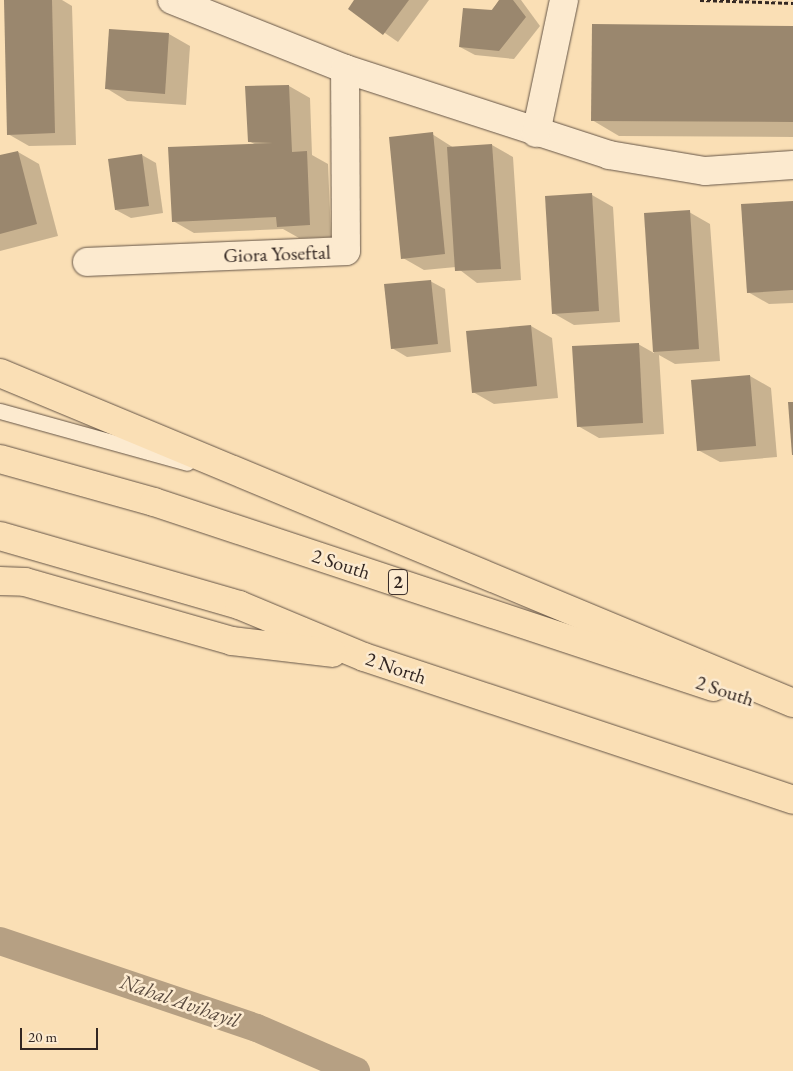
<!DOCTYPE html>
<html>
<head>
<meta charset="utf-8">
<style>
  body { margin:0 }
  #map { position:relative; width:793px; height:1071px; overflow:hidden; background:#fadfb5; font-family:"EB Garamond",serif }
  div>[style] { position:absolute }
  .shadow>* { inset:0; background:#0003 }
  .canal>* { height:28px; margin:-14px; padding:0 14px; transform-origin:14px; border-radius:14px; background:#b6a083 }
  .building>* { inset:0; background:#9a876e }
  .path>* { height:3px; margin-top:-1.5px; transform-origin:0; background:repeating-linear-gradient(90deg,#332722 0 4px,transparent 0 6.5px) }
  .roads { filter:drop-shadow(0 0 1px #655547) drop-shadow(0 0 1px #655547) }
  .lane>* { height:15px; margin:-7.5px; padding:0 7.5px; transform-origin:7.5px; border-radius:7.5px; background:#fceacf }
  .street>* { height:28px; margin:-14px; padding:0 14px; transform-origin:14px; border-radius:14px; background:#fceacf }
  .highway>* { height:28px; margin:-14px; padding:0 14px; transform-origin:14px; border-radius:14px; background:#fadfb5 }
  span { translate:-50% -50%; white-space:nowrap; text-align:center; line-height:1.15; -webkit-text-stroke:5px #fceacf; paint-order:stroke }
  .shield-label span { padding:1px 4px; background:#fceacf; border:1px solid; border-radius:4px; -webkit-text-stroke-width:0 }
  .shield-label { font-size:19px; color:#332722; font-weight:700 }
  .street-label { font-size:20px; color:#332722 }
  .water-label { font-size:21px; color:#5a4b3f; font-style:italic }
  .scale { position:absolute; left:20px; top:1028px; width:78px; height:22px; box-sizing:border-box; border:2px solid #332722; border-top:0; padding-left:6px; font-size:15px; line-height:18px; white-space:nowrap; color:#332722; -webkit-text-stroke:4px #fceacf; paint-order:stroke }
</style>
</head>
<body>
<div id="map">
  <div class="shadow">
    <i style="clip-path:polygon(5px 0,62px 0,72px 6px,76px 145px,29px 146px,8px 134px)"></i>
    <i style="clip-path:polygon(356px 0,429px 0,398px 42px,350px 9px)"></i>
    <i style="clip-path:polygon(500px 0,521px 0,540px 26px,514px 59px,475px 55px,460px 47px)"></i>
    <i style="clip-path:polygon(793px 27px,793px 137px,619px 136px,592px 120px)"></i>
    <i style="clip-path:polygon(169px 34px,190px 46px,186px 105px,127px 101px,106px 88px)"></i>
    <i style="clip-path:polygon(289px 86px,310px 98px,312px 155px,328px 164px,331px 237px,299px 238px,283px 229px,194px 233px,173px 221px,256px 145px,249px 141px)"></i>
    <i style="clip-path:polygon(432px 134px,454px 148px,492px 145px,513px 157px,521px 280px,477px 283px,456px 267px,424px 270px,403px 258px)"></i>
    <i style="clip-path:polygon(18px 152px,39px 164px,58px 236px,0 251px,0 157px)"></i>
    <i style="clip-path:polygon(142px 155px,156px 163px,163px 213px,131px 218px,116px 210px)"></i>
    <i style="clip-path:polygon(592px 195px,613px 207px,620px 322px,574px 325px,553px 313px)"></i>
    <i style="clip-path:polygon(793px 202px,793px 303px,769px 304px,748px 292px)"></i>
    <i style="clip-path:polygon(689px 212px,710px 224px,720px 361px,675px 364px,659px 355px,664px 434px,599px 438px,578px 426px,638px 344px,654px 353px,645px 214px)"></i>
    <i style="clip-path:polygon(430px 281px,445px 289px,451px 352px,407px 357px,392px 348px)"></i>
    <i style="clip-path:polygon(531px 326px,552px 338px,558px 398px,494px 404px,473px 392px)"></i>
    <i style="clip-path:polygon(750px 376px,771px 388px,777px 457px,720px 462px,698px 450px)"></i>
  </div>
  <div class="canal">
    <i style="left:0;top:941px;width:271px;rotate:18.7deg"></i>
    <i style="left:257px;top:1028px;width:108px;rotate:23.5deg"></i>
  </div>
  <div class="building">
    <i style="clip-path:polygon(4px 0,52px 0,55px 133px,7px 135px)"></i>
    <i style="clip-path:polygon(354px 0,409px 0,383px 35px,348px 9px)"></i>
    <i style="clip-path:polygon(499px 0,513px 0,526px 17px,499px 51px,459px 47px,463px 8px,492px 10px)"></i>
    <i style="clip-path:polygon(592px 24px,793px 26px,793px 122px,591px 121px)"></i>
    <i style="clip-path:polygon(109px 29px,169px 33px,165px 94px,105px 89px)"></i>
    <i style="clip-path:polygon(289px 85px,292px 152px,307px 151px,310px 225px,277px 227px,276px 217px,172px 222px,168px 147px,273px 143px,248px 142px,245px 86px)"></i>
    <i style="clip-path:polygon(433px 132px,445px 254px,401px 259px,389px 137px)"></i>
    <i style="clip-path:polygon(492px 144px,501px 269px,455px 271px,447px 147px)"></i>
    <i style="clip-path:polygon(18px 151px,37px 224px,0 234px,0 155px)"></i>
    <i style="clip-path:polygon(142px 154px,149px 206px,115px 210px,108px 159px)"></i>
    <i style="clip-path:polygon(592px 193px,599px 311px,552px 314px,545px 196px)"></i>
    <i style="clip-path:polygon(793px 201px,793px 290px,747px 293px,741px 204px)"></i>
    <i style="clip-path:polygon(690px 210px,699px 349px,653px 352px,644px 213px)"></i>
    <i style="clip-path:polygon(431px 280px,438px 344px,391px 349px,384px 284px)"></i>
    <i style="clip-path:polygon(531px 325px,537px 386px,472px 393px,466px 331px)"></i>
    <i style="clip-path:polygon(639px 343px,643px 423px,577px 427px,572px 346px)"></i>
    <i style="clip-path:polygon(750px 375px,756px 446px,697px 451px,691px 380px)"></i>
    <i style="clip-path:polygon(788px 402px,793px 402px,793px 455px,792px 455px)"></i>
  </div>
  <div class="path">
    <i style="left:700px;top:0;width:93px;rotate:1.8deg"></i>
  </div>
  <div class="roads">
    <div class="lane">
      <i style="left:0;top:411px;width:194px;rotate:15.5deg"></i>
    </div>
    <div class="street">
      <i style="left:172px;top:0;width:186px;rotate:21.7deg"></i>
      <i style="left:345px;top:69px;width:278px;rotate:18deg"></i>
      <i style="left:609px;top:155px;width:97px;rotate:9.5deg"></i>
      <i style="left:705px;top:171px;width:88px;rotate:-3.9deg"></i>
      <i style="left:536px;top:133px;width:136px;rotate:-78.1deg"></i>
      <i style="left:87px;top:262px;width:259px;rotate:-2.4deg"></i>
      <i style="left:346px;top:251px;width:182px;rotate:-90.3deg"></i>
    </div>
    <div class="highway">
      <i style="left:0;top:373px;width:859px;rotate:22.59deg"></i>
      <i style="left:0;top:459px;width:160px;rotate:15.6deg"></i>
      <i style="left:154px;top:502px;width:589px;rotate:18.31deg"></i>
      <i style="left:0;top:536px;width:249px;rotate:16.1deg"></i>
      <i style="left:239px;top:605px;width:135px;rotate:22.6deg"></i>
      <i style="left:364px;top:657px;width:452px;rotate:18.4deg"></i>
      <i style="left:0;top:581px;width:25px;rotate:2deg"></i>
      <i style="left:25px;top:582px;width:215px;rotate:15.9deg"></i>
      <i style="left:232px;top:641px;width:101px;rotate:6.8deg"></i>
    </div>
  </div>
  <div class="shield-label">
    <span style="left:398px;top:582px">2</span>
  </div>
  <div class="street-label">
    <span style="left:277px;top:254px;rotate:-2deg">Giora Yoseftal</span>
    <span style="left:341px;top:564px;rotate:18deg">2 South</span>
    <span style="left:396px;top:668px;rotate:19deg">2 North</span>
    <span style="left:725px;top:691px;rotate:18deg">2 South</span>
  </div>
  <div class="water-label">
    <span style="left:180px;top:1001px;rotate:19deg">Nahal Avihayil</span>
  </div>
  <div class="scale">20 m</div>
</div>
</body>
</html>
